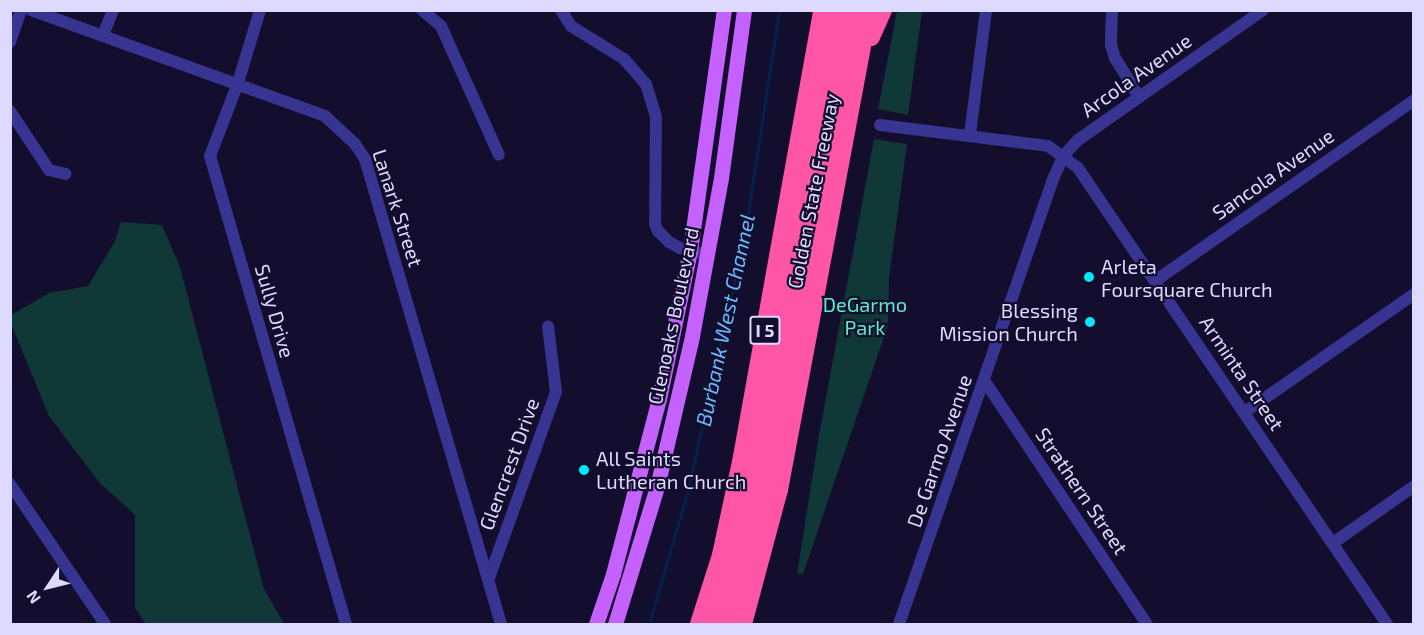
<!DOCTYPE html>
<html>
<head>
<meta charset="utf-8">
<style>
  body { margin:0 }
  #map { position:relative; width:1424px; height:635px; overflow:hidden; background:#130e2d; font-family:"Exo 2",sans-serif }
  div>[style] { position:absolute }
  .green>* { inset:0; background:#103836 }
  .stream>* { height:3px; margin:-1.5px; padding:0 1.5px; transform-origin:1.5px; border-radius:1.5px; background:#05204f }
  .minor>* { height:12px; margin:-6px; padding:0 6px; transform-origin:6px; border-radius:6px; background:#383491 }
  .major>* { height:15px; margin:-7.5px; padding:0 7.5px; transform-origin:7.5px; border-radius:7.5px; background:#c461ff }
  .highway>* { height:18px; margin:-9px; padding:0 9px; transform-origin:9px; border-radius:9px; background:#ff55a6 }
  .dots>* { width:16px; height:16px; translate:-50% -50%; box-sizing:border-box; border:3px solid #130e2d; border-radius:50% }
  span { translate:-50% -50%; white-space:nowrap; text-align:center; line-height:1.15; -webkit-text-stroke:4.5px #130e2d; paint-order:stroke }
  .shield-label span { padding:2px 4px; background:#130e2d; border:2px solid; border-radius:4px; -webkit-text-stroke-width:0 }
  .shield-label { font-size:18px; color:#dedaff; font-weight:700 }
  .street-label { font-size:20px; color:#dedaff }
  .poi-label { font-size:20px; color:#dedaff }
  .left { translate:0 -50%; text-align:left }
  .right { translate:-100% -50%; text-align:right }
  .park-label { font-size:20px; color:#58edc8 }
  .water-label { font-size:21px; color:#68b9ff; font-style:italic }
  .frame { position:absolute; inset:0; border:12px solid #dedaff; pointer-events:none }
  .north { position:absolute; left:18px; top:557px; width:60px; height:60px; -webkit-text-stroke:4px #130e2d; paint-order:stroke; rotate:235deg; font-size:16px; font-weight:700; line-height:24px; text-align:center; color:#dedaff }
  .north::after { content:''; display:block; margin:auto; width:21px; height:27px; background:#dedaff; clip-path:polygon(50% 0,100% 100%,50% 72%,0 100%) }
</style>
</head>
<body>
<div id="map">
  <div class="green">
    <i style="clip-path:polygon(897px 11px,922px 11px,908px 115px,878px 109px)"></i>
    <i style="clip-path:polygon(874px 139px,907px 144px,889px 278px,888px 325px,803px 574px,797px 574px,819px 435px)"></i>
    <i style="clip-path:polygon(121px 222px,162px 225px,180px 267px,264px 589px,284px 624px,146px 624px,135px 608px,135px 515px,99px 482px,49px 416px,11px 324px,11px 315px,49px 293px,88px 286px,115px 241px)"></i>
  </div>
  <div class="stream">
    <i style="left:649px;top:624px;width:136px;rotate:-73.8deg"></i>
    <i style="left:687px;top:493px;width:260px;rotate:-77.4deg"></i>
    <i style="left:744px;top:239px;width:232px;rotate:-81.3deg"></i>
  </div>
  <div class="minor">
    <i style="left:31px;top:10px;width:313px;rotate:19.8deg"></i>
    <i style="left:325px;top:116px;width:41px;rotate:43deg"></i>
    <i style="left:355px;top:144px;width:18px;rotate:56deg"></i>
    <i style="left:365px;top:159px;width:484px;rotate:73.7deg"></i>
    <i style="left:260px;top:10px;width:76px;rotate:106.8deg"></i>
    <i style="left:238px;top:83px;width:78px;rotate:111deg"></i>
    <i style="left:210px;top:156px;width:487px;rotate:73.8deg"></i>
    <i style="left:422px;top:10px;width:25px;rotate:40deg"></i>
    <i style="left:441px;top:26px;width:141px;rotate:65.8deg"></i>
    <i style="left:561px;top:10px;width:19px;rotate:58deg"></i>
    <i style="left:571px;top:26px;width:62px;rotate:31.9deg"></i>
    <i style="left:624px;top:59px;width:33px;rotate:49deg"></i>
    <i style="left:646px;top:84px;width:34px;rotate:73deg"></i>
    <i style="left:656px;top:117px;width:107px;rotate:90.5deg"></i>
    <i style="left:655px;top:224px;width:8px;rotate:67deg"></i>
    <i style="left:658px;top:231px;width:16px;rotate:45deg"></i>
    <i style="left:669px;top:242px;width:13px;rotate:29deg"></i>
    <i style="left:680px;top:248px;width:29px;rotate:14deg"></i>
    <i style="left:1112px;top:10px;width:35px;rotate:92deg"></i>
    <i style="left:1111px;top:45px;width:14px;rotate:73deg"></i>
    <i style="left:1115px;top:58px;width:46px;rotate:58.4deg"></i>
    <i style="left:103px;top:35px;width:27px;rotate:-68deg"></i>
    <i style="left:10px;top:42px;width:34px;rotate:-71deg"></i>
    <i style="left:10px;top:111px;width:71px;rotate:56.5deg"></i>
    <i style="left:49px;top:170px;width:17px;rotate:13deg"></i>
    <i style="left:880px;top:125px;width:169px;rotate:7.1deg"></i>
    <i style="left:1048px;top:146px;width:37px;rotate:36deg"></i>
    <i style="left:1078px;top:168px;width:551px;rotate:55.88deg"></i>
    <i style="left:970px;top:134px;width:125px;rotate:-82.6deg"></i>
    <i style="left:1155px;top:281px;width:316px;rotate:-34.9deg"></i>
    <i style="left:984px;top:380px;width:293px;rotate:56.3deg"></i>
    <i style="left:1245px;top:412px;width:206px;rotate:-34.9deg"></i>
    <i style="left:10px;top:484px;width:169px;rotate:55.8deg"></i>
    <i style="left:1333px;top:543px;width:99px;rotate:-35.1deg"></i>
    <i style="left:489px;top:578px;width:198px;rotate:-70.2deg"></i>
    <i style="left:556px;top:392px;width:66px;rotate:-96.9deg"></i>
    <i style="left:899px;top:624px;width:473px;rotate:-70.9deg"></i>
    <i style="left:1054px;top:177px;width:24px;rotate:-66deg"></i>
    <i style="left:1064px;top:155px;width:21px;rotate:-47deg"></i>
    <i style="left:1078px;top:140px;width:226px;rotate:-35.1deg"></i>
  </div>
  <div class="major">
    <i style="left:596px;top:624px;width:53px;rotate:-71.2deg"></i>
    <i style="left:613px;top:574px;width:181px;rotate:-75.3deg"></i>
    <i style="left:659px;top:399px;width:151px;rotate:-78.2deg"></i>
    <i style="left:690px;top:251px;width:243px;rotate:-82deg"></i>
    <i style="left:615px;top:624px;width:143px;rotate:-73deg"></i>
    <i style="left:657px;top:487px;width:155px;rotate:-76.9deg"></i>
    <i style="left:692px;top:336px;width:161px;rotate:-79.6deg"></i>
    <i style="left:721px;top:178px;width:170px;rotate:-82.2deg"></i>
  </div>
  <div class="highway">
    <i style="left:871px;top:37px;width:30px;rotate:-66deg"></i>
    <i style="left:699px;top:624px;width:72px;rotate:-72.3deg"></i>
    <i style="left:721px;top:555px;width:95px;rotate:-77.9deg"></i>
    <i style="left:741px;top:462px;width:459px;rotate:-79.8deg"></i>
    <i style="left:716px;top:624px;width:127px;rotate:-75.4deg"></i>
    <i style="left:748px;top:501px;width:499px;rotate:-79.5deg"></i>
    <i style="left:730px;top:624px;width:114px;rotate:-74.3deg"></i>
    <i style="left:761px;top:514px;width:75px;rotate:-78.4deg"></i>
    <i style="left:776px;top:441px;width:438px;rotate:-79.7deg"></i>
    <i style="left:743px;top:624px;width:139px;rotate:-75deg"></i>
    <i style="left:779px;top:490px;width:488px;rotate:-79.4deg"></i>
  </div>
  <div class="dots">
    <i style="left:1089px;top:277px;background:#06e6ff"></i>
    <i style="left:1090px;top:322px;background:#06e6ff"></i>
    <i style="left:584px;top:470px;background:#06e6ff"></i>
  </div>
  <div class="shield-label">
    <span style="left:765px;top:330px">I 5</span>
  </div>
  <div class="street-label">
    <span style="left:1136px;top:75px;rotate:-35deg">Arcola Avenue</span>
    <span style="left:1273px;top:174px;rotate:-35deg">Sancola Avenue</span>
    <span style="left:813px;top:191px;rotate:-79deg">Golden State Freeway</span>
    <span style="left:398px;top:208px;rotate:72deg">Lanark Street</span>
    <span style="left:275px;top:311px;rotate:74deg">Sully Drive</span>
    <span style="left:673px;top:316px;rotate:-78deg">Glenoaks Boulevard</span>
    <span style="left:1242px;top:373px;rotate:56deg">Arminta Street</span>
    <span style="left:939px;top:451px;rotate:-71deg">De Garmo Avenue</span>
    <span style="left:509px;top:464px;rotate:-70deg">Glencrest Drive</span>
    <span style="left:1082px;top:491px;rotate:56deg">Strathern Street</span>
  </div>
  <div class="poi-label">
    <span class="left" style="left:1101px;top:278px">Arleta<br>Foursquare Church</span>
    <span class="right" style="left:1078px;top:322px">Blessing<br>Mission Church</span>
    <span class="left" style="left:596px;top:470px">All Saints<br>Lutheran Church</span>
  </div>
  <div class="park-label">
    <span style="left:865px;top:316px">DeGarmo<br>Park</span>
  </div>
  <div class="water-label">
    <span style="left:725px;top:320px;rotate:-78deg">Burbank West Channel</span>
  </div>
  <div class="frame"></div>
  <div class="north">N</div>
</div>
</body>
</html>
